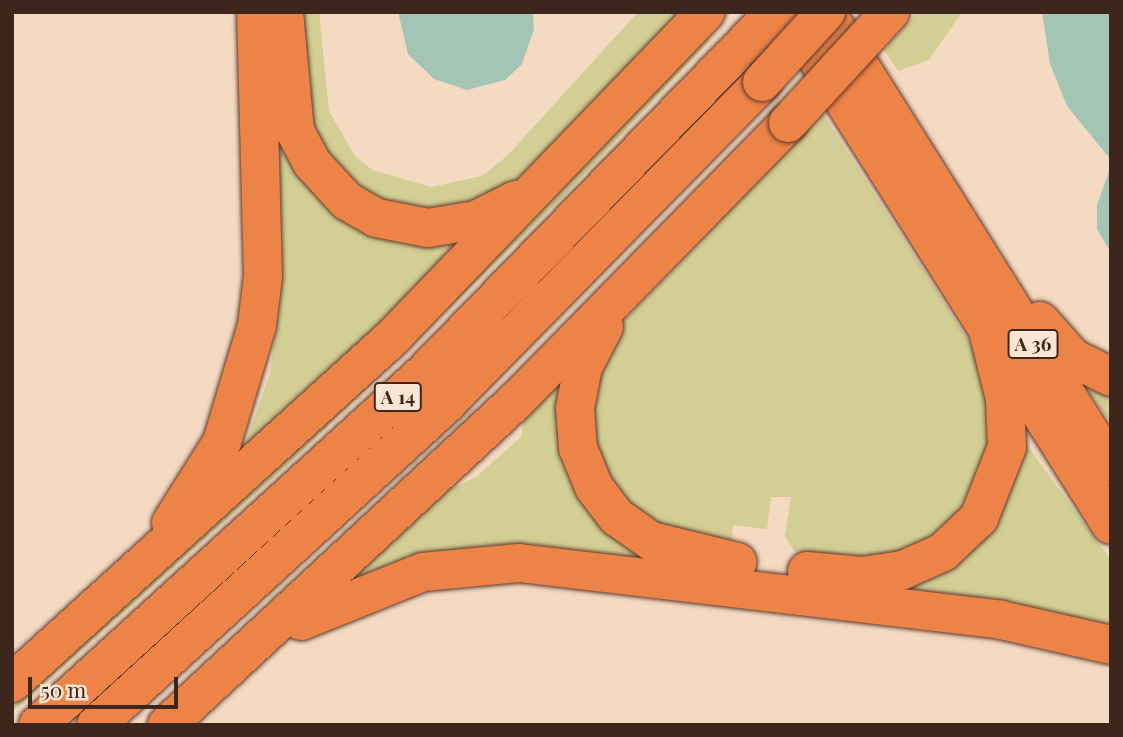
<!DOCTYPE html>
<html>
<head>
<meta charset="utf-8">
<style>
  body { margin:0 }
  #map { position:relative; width:1123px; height:737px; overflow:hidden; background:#f3dac1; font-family:"Playfair Display",serif }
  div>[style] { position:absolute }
  .green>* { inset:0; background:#d3ce93 }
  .water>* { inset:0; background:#a4c5b5 }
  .roads { filter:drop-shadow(0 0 2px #5d382b) drop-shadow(0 0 2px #5d382b) }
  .motorway>* { height:38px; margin:-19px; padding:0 19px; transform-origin:19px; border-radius:19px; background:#ed8347 }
  .bridges { filter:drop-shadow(0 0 2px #5d382b) drop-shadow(0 0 2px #5d382b) }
  .motorway-bridge>* { height:38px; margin:-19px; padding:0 19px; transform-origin:19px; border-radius:19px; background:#ed8347 }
  span { translate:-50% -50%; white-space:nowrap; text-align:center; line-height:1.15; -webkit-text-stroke:5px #fae6d2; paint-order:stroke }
  .shield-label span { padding:2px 5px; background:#fae6d2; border:2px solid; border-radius:5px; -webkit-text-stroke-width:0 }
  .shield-label { font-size:19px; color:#3e261c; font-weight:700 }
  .frame { position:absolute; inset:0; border:14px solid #3e261c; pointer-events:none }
  .scale { position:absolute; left:28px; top:677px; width:150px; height:32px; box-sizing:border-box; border:4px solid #3e261c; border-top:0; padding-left:9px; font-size:21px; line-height:24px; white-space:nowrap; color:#3e261c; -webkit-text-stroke:5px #fae6d2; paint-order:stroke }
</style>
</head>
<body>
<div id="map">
  <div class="green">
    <i style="clip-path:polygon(292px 12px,319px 12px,329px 111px,355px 156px,372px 170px,431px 187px,482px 176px,507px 156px,638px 12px,687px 12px,533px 172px,477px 210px,386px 210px,313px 152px)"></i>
    <i style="clip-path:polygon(918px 12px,962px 12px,929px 60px,898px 71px,884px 50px)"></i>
    <i style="clip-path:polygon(699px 30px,710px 40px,566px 194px,294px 459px,12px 712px,12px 693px)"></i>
    <i style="clip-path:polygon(271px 78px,294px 162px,475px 244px,245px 446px,270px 373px,280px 299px)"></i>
    <i style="clip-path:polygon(823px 114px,973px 347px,1000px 426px,978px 504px,899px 563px,799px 559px,785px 536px,791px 497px,771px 497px,767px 529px,733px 525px,731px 550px,622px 510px,583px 410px,603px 343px)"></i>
    <i style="clip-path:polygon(563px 373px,563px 414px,669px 562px,364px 582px,356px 572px,449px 484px,454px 488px,476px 477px,522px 436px,523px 415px)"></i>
    <i style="clip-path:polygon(1088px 381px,1111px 386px,1111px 423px,1087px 389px)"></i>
    <i style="clip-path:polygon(1020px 436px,1111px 560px,1111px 633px,836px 585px,924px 574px)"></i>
  </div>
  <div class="water">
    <i style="clip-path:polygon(398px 12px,533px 12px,534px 29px,522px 64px,505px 80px,467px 90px,434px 79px,408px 54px)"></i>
    <i style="clip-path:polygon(1042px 12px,1111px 12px,1111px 160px,1067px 106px,1050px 64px)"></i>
    <i style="clip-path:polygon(1111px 166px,1111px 253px,1097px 229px,1097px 205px)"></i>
  </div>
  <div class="roads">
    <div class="motorway">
      <i style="left:284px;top:12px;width:120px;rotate:84.7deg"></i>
      <i style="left:295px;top:131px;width:36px;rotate:62deg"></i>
      <i style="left:312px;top:163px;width:52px;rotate:47.4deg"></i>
      <i style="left:347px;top:201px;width:34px;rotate:30deg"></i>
      <i style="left:377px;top:218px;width:52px;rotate:11.1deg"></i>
      <i style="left:428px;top:228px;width:49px;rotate:-9.5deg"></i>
      <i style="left:476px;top:220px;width:45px;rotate:-26.6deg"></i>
      <i style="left:788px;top:12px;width:606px;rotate:57.8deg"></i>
      <i style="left:826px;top:12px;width:536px;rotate:57.88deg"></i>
      <i style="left:1040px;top:321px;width:50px;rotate:48.3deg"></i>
      <i style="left:1073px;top:358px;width:42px;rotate:26.6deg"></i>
      <i style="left:604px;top:327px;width:45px;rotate:117.7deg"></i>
      <i style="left:583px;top:367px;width:42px;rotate:101deg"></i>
      <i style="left:575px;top:408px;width:40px;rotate:85.7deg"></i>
      <i style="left:578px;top:448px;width:42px;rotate:67.7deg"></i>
      <i style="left:594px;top:487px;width:38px;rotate:53deg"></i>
      <i style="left:617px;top:517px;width:42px;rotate:35.2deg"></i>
      <i style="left:651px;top:541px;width:89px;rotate:13.7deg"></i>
      <i style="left:171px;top:523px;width:96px;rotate:-57.8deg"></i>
      <i style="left:222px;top:442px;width:122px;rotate:-73.3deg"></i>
      <i style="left:257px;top:325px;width:49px;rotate:-83deg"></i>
      <i style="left:263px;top:276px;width:264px;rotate:-91.5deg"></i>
      <i style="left:807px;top:571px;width:55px;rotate:5.2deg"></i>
      <i style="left:862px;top:576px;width:41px;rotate:-8.3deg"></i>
      <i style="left:903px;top:570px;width:44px;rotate:-24.2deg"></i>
      <i style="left:943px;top:552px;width:50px;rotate:-43.4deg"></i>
      <i style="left:979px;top:518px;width:76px;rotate:-68.5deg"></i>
      <i style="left:1007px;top:447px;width:48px;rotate:-92.4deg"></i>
      <i style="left:1005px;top:399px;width:66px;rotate:-104deg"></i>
      <i style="left:301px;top:621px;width:131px;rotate:-21.9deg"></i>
      <i style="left:423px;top:572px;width:96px;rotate:-5.4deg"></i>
      <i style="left:519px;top:563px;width:485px;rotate:6.7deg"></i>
      <i style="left:1001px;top:620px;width:113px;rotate:12.8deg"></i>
      <i style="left:12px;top:683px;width:515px;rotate:-42.24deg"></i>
      <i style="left:393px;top:337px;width:451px;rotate:-46.1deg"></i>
      <i style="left:38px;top:725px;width:522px;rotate:-42.36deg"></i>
      <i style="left:424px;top:373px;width:504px;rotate:-45.8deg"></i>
      <i style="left:96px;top:725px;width:479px;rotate:-42.5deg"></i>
      <i style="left:449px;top:401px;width:447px;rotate:-45.5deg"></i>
      <i style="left:167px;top:725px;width:476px;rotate:-42.9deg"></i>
      <i style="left:516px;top:401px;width:389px;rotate:-45.6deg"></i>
    </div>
  </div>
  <div class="bridges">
    <div class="motorway-bridge">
      <i style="left:762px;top:82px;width:95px;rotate:-47.6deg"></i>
      <i style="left:788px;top:123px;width:151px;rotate:-47.4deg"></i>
    </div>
  </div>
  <div class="shield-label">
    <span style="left:1033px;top:344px">A 36</span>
    <span style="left:398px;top:397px">A 14</span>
  </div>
  <div class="frame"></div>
  <div class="scale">50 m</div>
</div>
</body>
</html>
